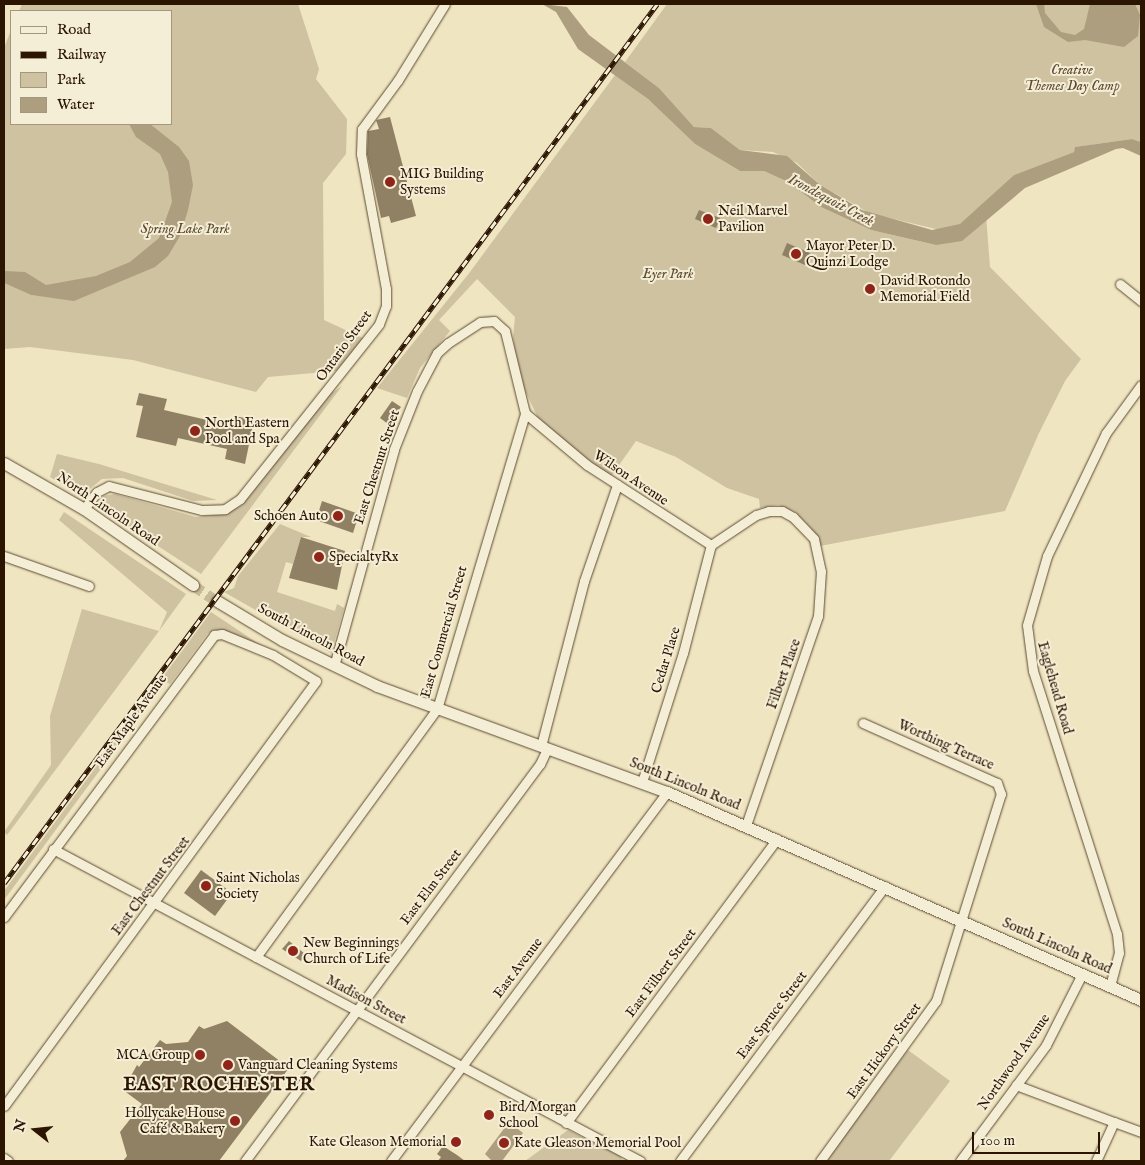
<!DOCTYPE html>
<html>
<head>
<meta charset="utf-8">
<style>
  body { margin:0 }
  #map { position:relative; width:1145px; height:1165px; overflow:hidden; background:#efe5c1; font-family:"IM FELL English",serif }
  div>[style] { position:absolute }
  .green>* { inset:0; background:#cec2a0 }
  .water>* { inset:0; background:#ac9e7f }
  .building>* { inset:0; background:#918164 }
  .tertiary-tunnel>* { height:11px; margin-top:-5.5px; transform-origin:0; background:repeating-linear-gradient(90deg,#c8bb9a 0 11px,transparent 0 16.5px) }
  .roads { filter:drop-shadow(0 0 1px #5c4930) drop-shadow(0 0 1px #5c4930) }
  .minor>* { height:9px; margin:-4.5px; padding:0 4.5px; transform-origin:4.5px; border-radius:4.5px; background:#f5eed7 }
  .tertiary>* { height:11px; margin:-5.5px; padding:0 5.5px; transform-origin:5.5px; border-radius:5.5px; background:#f5eed7 }
  .rail>* { height:4.5px; margin-top:-2.25px; transform-origin:0; background:repeating-linear-gradient(90deg,#f5eed7 0 8px,#2b1500 0 16px); box-sizing:border-box; border-block:1px solid #2b1500 }
  .dots>* { width:14px; height:14px; translate:-50% -50%; box-sizing:border-box; border:2px solid #f5eed7; border-radius:50% }
  span { translate:-50% -50%; white-space:nowrap; text-align:center; line-height:1.15; -webkit-text-stroke:4px #f5eed7; paint-order:stroke }
  .park-label { font-size:14px; color:#5c4930; font-style:italic }
  .poi-label { font-size:14px; color:#2b1500 }
  .left { translate:0 -50%; text-align:left }
  .right { translate:-100% -50%; text-align:right }
  .street-label { font-size:14px; color:#2b1500 }
  .water-label { font-size:15px; color:#5f4c33; font-style:italic }
  .district-label { font-size:19px; color:#2b1500; font-weight:700; letter-spacing:1px }
  .frame { position:absolute; inset:0; border:5px solid #2b1500; pointer-events:none }
  .legend { position:absolute; left:10px; top:10px; width:162px; height:115px; box-sizing:border-box; background:#f5eed7; border:1px solid #a49781; margin:0; padding:6px 9px; list-style:none; font-size:15px; color:#2b1500 }
  .legend li { display:flex; align-items:center; gap:10px; height:25px }
  .legend b { width:25px; border:1px solid #a49781 }
  .north { position:absolute; left:10px; top:1105px; width:50px; height:50px; -webkit-text-stroke:4px #f5eed7; paint-order:stroke; rotate:286deg; font-size:14px; font-weight:700; line-height:20px; text-align:center; color:#2b1500 }
  .north::after { content:''; display:block; margin:auto; width:18px; height:22px; background:#2b1500; clip-path:polygon(50% 0,100% 100%,50% 72%,0 100%) }
  .scale { position:absolute; left:972px; top:1132px; width:128px; height:22px; box-sizing:border-box; border:2px solid #2b1500; border-top:0; padding-left:6px; font-size:15px; line-height:18px; white-space:nowrap; color:#2b1500; -webkit-text-stroke:4px #f5eed7; paint-order:stroke }
</style>
</head>
<body>
<div id="map">
  <div class="green">
    <i style="clip-path:polygon(22px 4px,298px 4px,319px 69px,316px 79px,347px 119px,346px 154px,323px 183px,324px 320px,365px 339px,336px 371px,268px 377px,256px 392px,133px 360px,30px 347px,4px 349px,4px 283px,31px 295px,76px 300px,4px 273px,4px 48px,11px 30px,11px 124px,171px 124px,171px 11px,19px 11px)"></i>
    <i style="clip-path:polygon(667px 4px,1141px 4px,1141px 142px,1132px 139px,1076px 147px,1074px 152px,1014px 175px,985px 202px,990px 267px,1081px 359px,1065px 381px,1039px 433px,1005px 511px,820px 546px,810px 527px,795px 512px,778px 505px,760px 508px,759px 499px,727px 488px,676px 457px,636px 441px,610px 478px,539px 420px,519px 378px,513px 337px,515px 317px,477px 279px,439px 320px,450px 331px,420px 368px,407px 398px,377px 388px,470px 272px,615px 75px,648px 99px,695px 144px,740px 171px,764px 171px,788px 182px,821px 207px,871px 230px,936px 245px,940px 230px,869px 213px,819px 184px,797px 163px,773px 152px,740px 150px,711px 128px,694px 127px,659px 88px,625px 62px)"></i>
    <i style="clip-path:polygon(342px 386px,201px 574px,101px 509px,103px 496px,115px 494px,196px 517px,228px 513px,242px 505px,327px 396px)"></i>
    <i style="clip-path:polygon(57px 454px,99px 464px,217px 500px,193px 501px,123px 478px,102px 479px,86px 492px,75px 492px,50px 477px)"></i>
    <i style="clip-path:polygon(64px 512px,186px 594px,159px 631px,7px 835px,4px 832px,51px 765px,50px 716px,82px 609px,159px 631px,167px 612px,59px 520px)"></i>
    <i style="clip-path:polygon(280px 524px,311px 537px,301px 537px,293px 564px,286px 562px,277px 592px,335px 611px,337px 604px,344px 608px,331px 653px,224px 592px,234px 588px,238px 576px)"></i>
    <i style="clip-path:polygon(211px 612px,265px 648px,218px 630px,208px 633px,170px 684px,165px 682px,4px 900px,4px 891px)"></i>
    <i style="clip-path:polygon(908px 1050px,950px 1081px,889px 1161px,825px 1161px)"></i>
    <i style="clip-path:polygon(568px 1130px,620px 1156px,623px 1161px,525px 1161px)"></i>
  </div>
  <div class="water">
    <i style="clip-path:polygon(542px 4px,567px 7px,589px 35px,659px 88px,694px 127px,711px 128px,740px 150px,787px 156px,819px 184px,862px 210px,932px 230px,960px 224px,1014px 175px,1074px 152px,1075px 147px,1132px 139px,1141px 142px,1141px 156px,1123px 148px,1116px 149px,1025px 188px,962px 241px,936px 245px,871px 230px,821px 207px,788px 182px,764px 171px,740px 171px,695px 144px,648px 99px,578px 49px,556px 12px)"></i>
    <i style="clip-path:polygon(1036px 4px,1044px 4px,1045px 13px,1061px 32px,1075px 35px,1084px 29px,1090px 4px,1135px 4px,1140px 15px,1138px 36px,1124px 47px,1085px 40px,1068px 42px,1044px 27px)"></i>
    <i style="clip-path:polygon(129px 124px,150px 124px,179px 147px,189px 161px,193px 185px,188px 210px,180px 236px,168px 256px,155px 267px,74px 301px,31px 295px,4px 283px,4px 271px,25px 272px,46px 285px,96px 276px,130px 262px,159px 238px,172px 202px,168px 172px,160px 154px,136px 137px)"></i>
    <i style="clip-path:polygon(509px 1122px,523px 1133px,502px 1161px,492px 1161px,485px 1154px)"></i>
  </div>
  <div class="building">
    <i style="clip-path:polygon(390px 117px,416px 216px,391px 223px,389px 216px,381px 218px,367px 154px,368px 131px,379px 129px,376px 120px)"></i>
    <i style="clip-path:polygon(699px 210px,720px 218px,716px 228px,695px 219px)"></i>
    <i style="clip-path:polygon(787px 243px,810px 253px,805px 265px,782px 255px)"></i>
    <i style="clip-path:polygon(139px 393px,167px 399px,164px 410px,233px 426px,235px 416px,254px 420px,245px 464px,225px 459px,227px 449px,178px 438px,176px 446px,136px 437px,143px 406px,136px 405px)"></i>
    <i style="clip-path:polygon(392px 401px,401px 407px,388px 424px,380px 418px)"></i>
    <i style="clip-path:polygon(322px 501px,359px 514px,353px 533px,316px 520px)"></i>
    <i style="clip-path:polygon(301px 537px,345px 551px,337px 590px,289px 578px)"></i>
    <i style="clip-path:polygon(201px 870px,232px 893px,215px 916px,184px 893px)"></i>
    <i style="clip-path:polygon(289px 941px,305px 954px,301px 961px,282px 949px)"></i>
    <i style="clip-path:polygon(227px 1021px,289px 1068px,219px 1161px,123px 1161px,127px 1156px,120px 1132px,142px 1104px,123px 1090px,137px 1065px,139px 1067px,160px 1040px,166px 1044px,188px 1042px,199px 1026px,204px 1029px)"></i>
    <i style="clip-path:polygon(443px 1146px,457px 1155px,465px 1161px,438px 1161px,441px 1157px,437px 1154px)"></i>
  </div>
  <div class="tertiary-tunnel">
    <i style="left:193px;top:585px;width:29px;rotate:34deg"></i>
  </div>
  <div class="roads">
    <div class="minor">
      <i style="left:1120px;top:284px;width:27px;rotate:39deg"></i>
      <i style="left:84px;top:509px;width:21px;rotate:-53deg"></i>
      <i style="left:97px;top:492px;width:13px;rotate:-27deg"></i>
      <i style="left:109px;top:486px;width:96px;rotate:14.5deg"></i>
      <i style="left:202px;top:510px;width:23px;rotate:-2deg"></i>
      <i style="left:225px;top:509px;width:18px;rotate:-34deg"></i>
      <i style="left:240px;top:499px;width:223px;rotate:-51.5deg"></i>
      <i style="left:379px;top:324px;width:19px;rotate:-69deg"></i>
      <i style="left:386px;top:306px;width:17px;rotate:-90deg"></i>
      <i style="left:386px;top:289px;width:137px;rotate:-100.5deg"></i>
      <i style="left:361px;top:154px;width:25px;rotate:-88deg"></i>
      <i style="left:362px;top:129px;width:61px;rotate:-53.7deg"></i>
      <i style="left:398px;top:80px;width:89px;rotate:-58.3deg"></i>
      <i style="left:4px;top:556px;width:90px;rotate:19.4deg"></i>
      <i style="left:334px;top:666px;width:225px;rotate:-74.5deg"></i>
      <i style="left:394px;top:449px;width:62px;rotate:-68.4deg"></i>
      <i style="left:417px;top:391px;width:43px;rotate:-62.2deg"></i>
      <i style="left:437px;top:353px;width:15px;rotate:-42deg"></i>
      <i style="left:448px;top:343px;width:38px;rotate:-33deg"></i>
      <i style="left:480px;top:322px;width:14px;rotate:-4deg"></i>
      <i style="left:494px;top:321px;width:15px;rotate:42deg"></i>
      <i style="left:505px;top:331px;width:84px;rotate:76.3deg"></i>
      <i style="left:525px;top:413px;width:81px;rotate:40deg"></i>
      <i style="left:587px;top:465px;width:148px;rotate:32.8deg"></i>
      <i style="left:711px;top:545px;width:54px;rotate:-33.7deg"></i>
      <i style="left:756px;top:515px;width:14px;rotate:-17deg"></i>
      <i style="left:769px;top:511px;width:13px"></i>
      <i style="left:782px;top:511px;width:13px;rotate:29deg"></i>
      <i style="left:793px;top:517px;width:30px;rotate:46deg"></i>
      <i style="left:814px;top:539px;width:33px;rotate:78deg"></i>
      <i style="left:821px;top:571px;width:45px;rotate:93.8deg"></i>
      <i style="left:818px;top:616px;width:221px;rotate:109deg"></i>
      <i style="left:541px;top:746px;width:171px;rotate:-75.4deg"></i>
      <i style="left:584px;top:581px;width:102px;rotate:-71deg"></i>
      <i style="left:642px;top:782px;width:135px;rotate:-72.4deg"></i>
      <i style="left:683px;top:653px;width:112px;rotate:-75.5deg"></i>
      <i style="left:53px;top:849px;width:665px;rotate:27.99deg"></i>
      <i style="left:4px;top:917px;width:352px;rotate:-53.3deg"></i>
      <i style="left:214px;top:635px;width:8px;rotate:-7deg"></i>
      <i style="left:222px;top:634px;width:55px;rotate:22.4deg"></i>
      <i style="left:273px;top:655px;width:50px;rotate:31.2deg"></i>
      <i style="left:316px;top:681px;width:527px;rotate:126.28deg"></i>
      <i style="left:256px;top:957px;width:307px;rotate:-53.9deg"></i>
      <i style="left:437px;top:709px;width:309px;rotate:-73.4deg"></i>
      <i style="left:1110px;top:986px;width:34px;rotate:-75deg"></i>
      <i style="left:1119px;top:953px;width:19px;rotate:-96deg"></i>
      <i style="left:1117px;top:934px;width:276px;rotate:-107.7deg"></i>
      <i style="left:1033px;top:671px;width:46px;rotate:-97.4deg"></i>
      <i style="left:1027px;top:625px;width:72px;rotate:-73.8deg"></i>
      <i style="left:1047px;top:556px;width:136px;rotate:-64.4deg"></i>
      <i style="left:1106px;top:433px;width:59px;rotate:-53.9deg"></i>
      <i style="left:1016px;top:1085px;width:105px;rotate:20.7deg"></i>
      <i style="left:566px;top:1123px;width:354px;rotate:-53.4deg"></i>
      <i style="left:4px;top:1158px;width:5px;rotate:37deg"></i>
      <i style="left:245px;top:1161px;width:495px;rotate:-53.4deg"></i>
      <i style="left:540px;top:764px;width:17px;rotate:-65deg"></i>
      <i style="left:391px;top:1161px;width:461px;rotate:-53.2deg"></i>
      <i style="left:680px;top:1161px;width:343px;rotate:-53.3deg"></i>
      <i style="left:820px;top:1161px;width:198px;rotate:-54.1deg"></i>
      <i style="left:936px;top:1001px;width:217px;rotate:-72.6deg"></i>
      <i style="left:1001px;top:794px;width:12px;rotate:-110deg"></i>
      <i style="left:997px;top:783px;width:147px;rotate:-155.9deg"></i>
      <i style="left:960px;top:1161px;width:144px;rotate:-53.4deg"></i>
      <i style="left:1046px;top:1045px;width:80px;rotate:-63.1deg"></i>
      <i style="left:1096px;top:1161px;width:43px;rotate:-65.2deg"></i>
      <i style="left:1114px;top:1122px;width:29px;rotate:20deg"></i>
    </div>
    <div class="tertiary">
      <i style="left:4px;top:463px;width:92px;rotate:29.9deg"></i>
      <i style="left:84px;top:509px;width:133px;rotate:34.9deg"></i>
      <i style="left:217px;top:601px;width:76px;rotate:31deg"></i>
      <i style="left:282px;top:640px;width:106px;rotate:25.8deg"></i>
      <i style="left:377px;top:686px;width:309px;rotate:20.1deg"></i>
      <i style="left:667px;top:792px;width:518px;rotate:23.69deg"></i>
    </div>
  </div>
  <div class="rail">
    <i style="left:4px;top:883px;width:1095px;rotate:-53.39deg"></i>
  </div>
  <div class="dots">
    <i style="left:390px;top:182px;background:#8f2418"></i>
    <i style="left:708px;top:219px;background:#8f2418"></i>
    <i style="left:796px;top:254px;background:#8f2418"></i>
    <i style="left:870px;top:289px;background:#8f2418"></i>
    <i style="left:195px;top:431px;background:#8f2418"></i>
    <i style="left:338px;top:516px;background:#8f2418"></i>
    <i style="left:319px;top:557px;background:#8f2418"></i>
    <i style="left:206px;top:886px;background:#8f2418"></i>
    <i style="left:293px;top:951px;background:#8f2418"></i>
    <i style="left:200px;top:1055px;background:#8f2418"></i>
    <i style="left:228px;top:1065px;background:#8f2418"></i>
    <i style="left:489px;top:1115px;background:#8f2418"></i>
    <i style="left:235px;top:1121px;background:#8f2418"></i>
    <i style="left:456px;top:1142px;background:#8f2418"></i>
    <i style="left:504px;top:1143px;background:#8f2418"></i>
  </div>
  <div class="park-label">
    <span style="left:1072px;top:78px">Creative<br>Themes Day Camp</span>
    <span style="left:185px;top:229px">Spring Lake Park</span>
    <span style="left:668px;top:274px">Eyer Park</span>
  </div>
  <div class="poi-label">
    <span class="left" style="left:400px;top:182px">MIG Building<br>Systems</span>
    <span class="left" style="left:718px;top:219px">Neil Marvel<br>Pavilion</span>
    <span class="left" style="left:806px;top:254px">Mayor Peter D.<br>Quinzi Lodge</span>
    <span class="left" style="left:880px;top:289px">David Rotondo<br>Memorial Field</span>
    <span class="left" style="left:205px;top:431px">North Eastern<br>Pool and Spa</span>
    <span class="right" style="left:328px;top:516px">Schoen Auto</span>
    <span class="left" style="left:329px;top:557px">SpecialtyRx</span>
    <span class="left" style="left:216px;top:886px">Saint Nicholas<br>Society</span>
    <span class="left" style="left:303px;top:951px">New Beginnings<br>Church of Life</span>
    <span class="right" style="left:190px;top:1055px">MCA Group</span>
    <span class="left" style="left:238px;top:1065px">Vanguard Cleaning Systems</span>
    <span class="left" style="left:499px;top:1115px">Bird/Morgan<br>School</span>
    <span class="right" style="left:225px;top:1121px">Hollycake House<br>Café &amp; Bakery</span>
    <span class="right" style="left:446px;top:1142px">Kate Gleason Memorial</span>
    <span class="left" style="left:514px;top:1143px">Kate Gleason Memorial Pool</span>
  </div>
  <div class="street-label">
    <span style="left:344px;top:346px;rotate:-54deg">Ontario Street</span>
    <span style="left:377px;top:467px;rotate:-72deg">East Chestnut Street</span>
    <span style="left:631px;top:478px;rotate:34deg">Wilson Avenue</span>
    <span style="left:108px;top:509px;rotate:34deg">North Lincoln Road</span>
    <span style="left:444px;top:632px;rotate:-74deg">East Commercial Street</span>
    <span style="left:311px;top:635px;rotate:28deg">South Lincoln Road</span>
    <span style="left:666px;top:660px;rotate:-73deg">Cedar Place</span>
    <span style="left:784px;top:674px;rotate:-70deg">Filbert Place</span>
    <span style="left:1055px;top:688px;rotate:74deg">Eaglehead Road</span>
    <span style="left:131px;top:721px;rotate:-54deg">East Maple Avenue</span>
    <span style="left:946px;top:745px;rotate:24deg">Worthing Terrace</span>
    <span style="left:685px;top:784px;rotate:22deg">South Lincoln Road</span>
    <span style="left:151px;top:886px;rotate:-53deg">East Chestnut Street</span>
    <span style="left:431px;top:887px;rotate:-53deg">East Elm Street</span>
    <span style="left:1057px;top:946px;rotate:24deg">South Lincoln Road</span>
    <span style="left:518px;top:968px;rotate:-53deg">East Avenue</span>
    <span style="left:661px;top:973px;rotate:-53deg">East Filbert Street</span>
    <span style="left:366px;top:1000px;rotate:28deg">Madison Street</span>
    <span style="left:772px;top:1015px;rotate:-53deg">East Spruce Street</span>
    <span style="left:884px;top:1051px;rotate:-54deg">East Hickory Street</span>
    <span style="left:1014px;top:1062px;rotate:-55deg">Northwood Avenue</span>
  </div>
  <div class="water-label">
    <span style="left:831px;top:200px;rotate:28deg">Irondequoit Creek</span>
  </div>
  <div class="district-label">
    <span style="left:219px;top:1086px">EAST ROCHESTER</span>
  </div>
  <div class="frame"></div>
  <ul class="legend">
  <li><b style="height:6px;background:#f5eed7"></b>Road</li>
  <li><b style="height:6px;background:#2b1500"></b>Railway</li>
  <li><b style="height:14px;background:#cec2a0"></b>Park</li>
  <li><b style="height:14px;background:#ac9e7f"></b>Water</li>
  </ul>
  <div class="north">N</div>
  <div class="scale">100 m</div>
</div>
</body>
</html>
